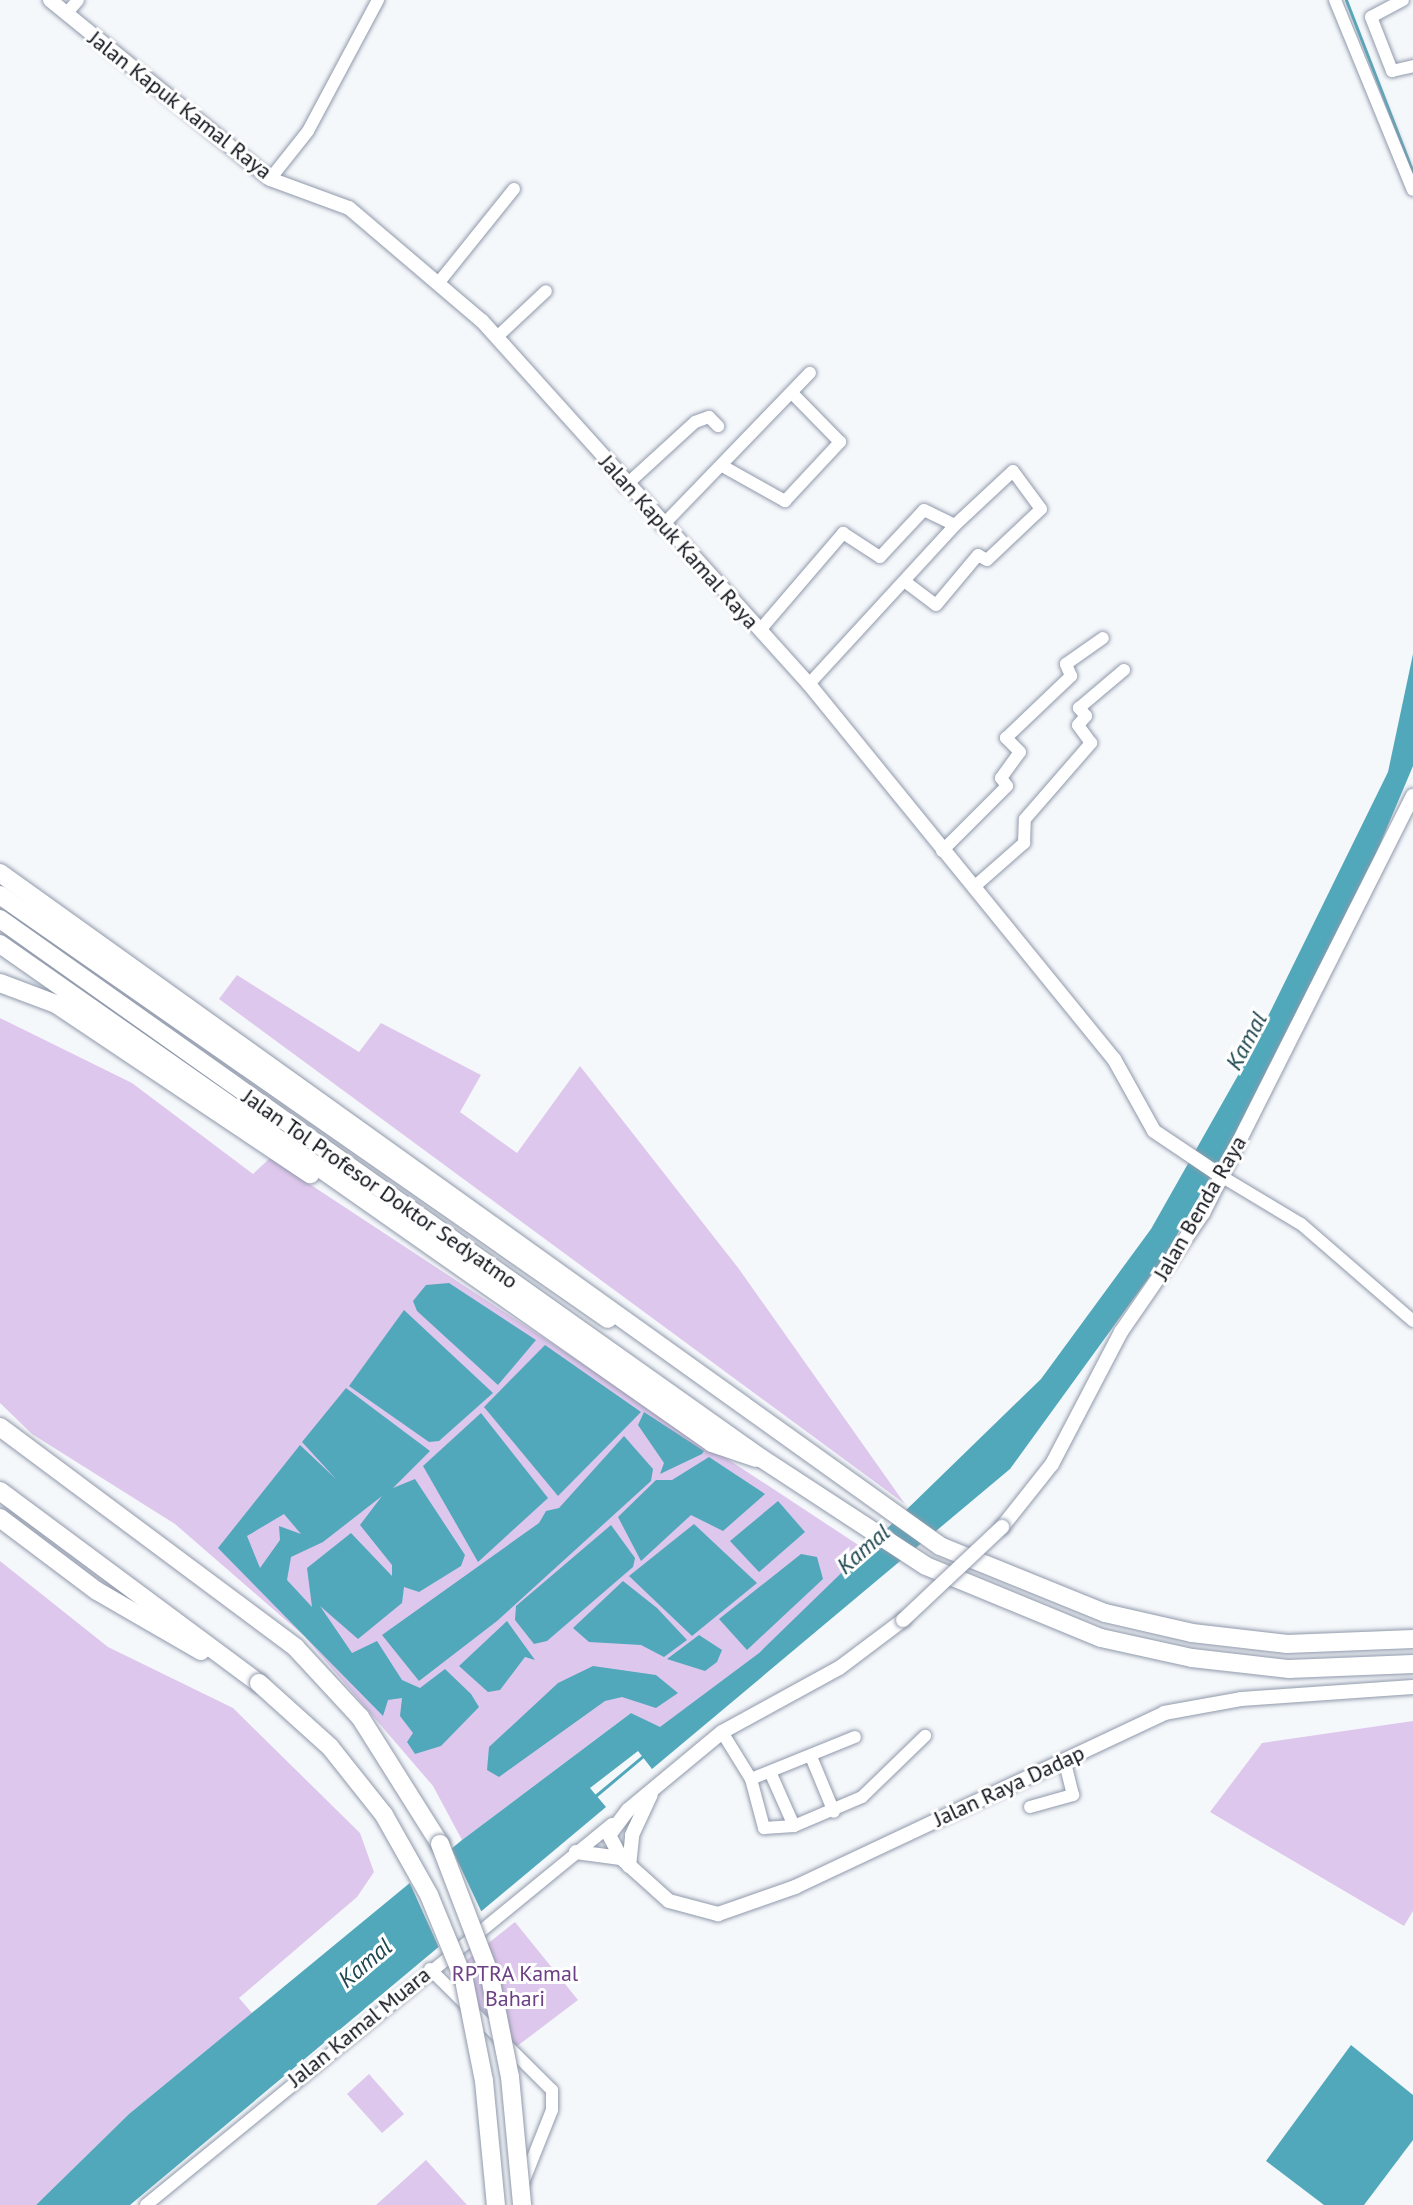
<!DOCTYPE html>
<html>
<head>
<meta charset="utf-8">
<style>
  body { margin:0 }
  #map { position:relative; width:1413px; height:2205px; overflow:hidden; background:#f5f8fb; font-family:"PT Sans",sans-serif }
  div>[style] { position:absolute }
  .green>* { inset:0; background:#dec7ec }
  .water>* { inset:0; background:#51a8bb }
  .pier>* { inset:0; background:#f5f8fb }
  .stream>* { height:3px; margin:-1.5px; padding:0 1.5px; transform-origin:1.5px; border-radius:1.5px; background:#51a8bb }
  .roads { filter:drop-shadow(0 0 2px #9099ab) drop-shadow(0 0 2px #9099ab) }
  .minor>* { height:12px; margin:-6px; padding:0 6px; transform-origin:6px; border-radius:6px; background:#fff }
  .major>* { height:14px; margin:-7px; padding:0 7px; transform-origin:7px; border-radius:7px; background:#fff }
  .highway>* { height:18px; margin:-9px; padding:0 9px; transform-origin:9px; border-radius:9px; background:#fff }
  .bridges { filter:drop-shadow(0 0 2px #9099ab) drop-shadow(0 0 2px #9099ab) }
  .major-bridge>* { height:14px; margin:-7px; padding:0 7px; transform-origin:7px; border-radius:7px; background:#fff }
  .highway-bridge>* { height:18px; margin:-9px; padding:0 9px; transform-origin:9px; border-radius:9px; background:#fff }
  span { translate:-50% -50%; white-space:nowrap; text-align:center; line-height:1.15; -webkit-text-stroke:6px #fff; paint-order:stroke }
  .street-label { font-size:22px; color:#0e1118 }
  .park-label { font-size:22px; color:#6c4085 }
  .water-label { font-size:24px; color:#1d454e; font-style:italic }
</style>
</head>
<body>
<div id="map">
  <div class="green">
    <i style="clip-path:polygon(237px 975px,359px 1052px,381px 1023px,481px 1075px,460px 1112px,517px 1153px,580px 1066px,739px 1269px,905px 1504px,219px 999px)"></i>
    <i style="clip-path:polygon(0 1018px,132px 1083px,253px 1174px,270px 1158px,869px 1552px,759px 1653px,660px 1728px,631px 1713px,462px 1840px,433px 1786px,304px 1636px,175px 1524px,32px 1434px,0 1403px)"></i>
    <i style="clip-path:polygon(0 1561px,108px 1647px,233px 1708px,360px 1833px,374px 1872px,357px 1897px,239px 1998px,252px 2013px,129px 2114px,36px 2205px,0 2205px)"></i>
    <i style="clip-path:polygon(1413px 1721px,1413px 1911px,1404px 1926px,1210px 1812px,1262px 1743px)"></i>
    <i style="clip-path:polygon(515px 1922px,578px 2000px,516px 2047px,449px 1974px)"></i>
    <i style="clip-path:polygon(369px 2074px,404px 2114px,382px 2133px,347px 2094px)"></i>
    <i style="clip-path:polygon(426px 2160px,467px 2205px,376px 2205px,395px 2188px)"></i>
  </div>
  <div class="water">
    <i style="clip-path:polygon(1413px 654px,1413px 766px,1370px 868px,1254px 1101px,1166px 1254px,1010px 1469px,652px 1769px,638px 1751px,590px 1788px,606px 1807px,130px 2205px,36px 2205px,129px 2114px,462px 1840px,631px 1713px,660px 1727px,759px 1653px,1041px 1379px,1151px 1229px,1245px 1063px,1388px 772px)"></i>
    <i style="clip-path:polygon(449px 1283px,536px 1340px,498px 1385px,417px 1311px,413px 1301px,426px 1285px)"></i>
    <i style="clip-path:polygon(404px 1310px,493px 1393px,439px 1441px,429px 1442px,349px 1386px)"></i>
    <i style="clip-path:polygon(545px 1345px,641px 1412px,558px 1496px,484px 1407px)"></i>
    <i style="clip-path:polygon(evenodd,346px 1388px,430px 1451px,393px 1488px,415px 1479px,465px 1555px,461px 1566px,419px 1592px,404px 1587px,402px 1603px,358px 1639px,320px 1606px,352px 1653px,377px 1641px,402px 1680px,420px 1688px,445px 1669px,471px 1694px,479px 1707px,441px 1746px,415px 1754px,407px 1742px,413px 1733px,400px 1716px,402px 1698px,388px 1700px,383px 1716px,218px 1548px,300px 1445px,336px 1479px,302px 1442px,346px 1388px,382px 1496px,360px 1525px,392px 1565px,392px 1576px,351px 1533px,307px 1568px,312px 1607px,287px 1580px,291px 1557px,323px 1542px,382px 1496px,346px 1388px,284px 1514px,301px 1534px,279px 1526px,280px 1540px,260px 1568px,247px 1536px,284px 1514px)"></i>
    <i style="clip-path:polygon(644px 1412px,704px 1451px,702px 1454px,660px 1474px,664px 1463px,638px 1425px)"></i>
    <i style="clip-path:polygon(481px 1413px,548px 1498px,478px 1562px,423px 1466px)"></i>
    <i style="clip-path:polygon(624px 1436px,653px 1469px,651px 1481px,497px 1621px,419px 1681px,382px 1635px,539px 1523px,546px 1511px,559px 1508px)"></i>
    <i style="clip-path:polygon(709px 1457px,765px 1494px,723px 1531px,691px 1515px,641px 1561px,618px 1517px,656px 1480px,672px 1480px)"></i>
    <i style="clip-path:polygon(778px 1501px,805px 1532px,759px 1572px,730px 1541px)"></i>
    <i style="clip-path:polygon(694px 1524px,757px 1583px,692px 1636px,629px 1576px)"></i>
    <i style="clip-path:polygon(611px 1525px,635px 1558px,633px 1567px,547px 1641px,534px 1644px,515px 1620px,516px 1606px)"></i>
    <i style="clip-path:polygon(801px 1554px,817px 1557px,823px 1579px,747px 1650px,719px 1619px)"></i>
    <i style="clip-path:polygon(623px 1581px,657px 1608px,687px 1640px,664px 1657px,641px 1645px,589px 1642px,573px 1628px)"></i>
    <i style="clip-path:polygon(507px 1621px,535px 1660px,525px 1657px,500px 1690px,488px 1692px,459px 1666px)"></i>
    <i style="clip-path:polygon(699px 1635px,722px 1650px,717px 1662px,705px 1671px,667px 1659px)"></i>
    <i style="clip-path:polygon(593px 1666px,656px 1675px,678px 1693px,656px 1708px,622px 1697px,605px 1701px,499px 1777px,487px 1770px,489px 1747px,558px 1683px)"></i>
    <i style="clip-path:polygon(1351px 2045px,1413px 2095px,1413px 2140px,1364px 2205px,1324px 2205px,1266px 2161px)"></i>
  </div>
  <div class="pier">
    <i style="clip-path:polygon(450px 1845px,483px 1915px,440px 1950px,408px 1879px)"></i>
  </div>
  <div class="stream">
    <i style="left:1346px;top:0;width:186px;rotate:68.8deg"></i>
    <i style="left:594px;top:1797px;width:64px;rotate:-39.9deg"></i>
  </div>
  <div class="roads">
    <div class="minor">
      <i style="left:1335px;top:0;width:205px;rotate:67.7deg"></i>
      <i style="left:1403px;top:0;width:36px;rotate:152deg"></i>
      <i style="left:1371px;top:17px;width:58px;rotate:68.7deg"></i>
      <i style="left:1392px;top:71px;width:22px;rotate:-13deg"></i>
      <i style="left:66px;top:14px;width:18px;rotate:-49deg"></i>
      <i style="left:270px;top:179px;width:61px;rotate:-51.6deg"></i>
      <i style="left:308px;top:131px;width:149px;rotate:-61.9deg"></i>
      <i style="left:440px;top:281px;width:118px;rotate:-51.2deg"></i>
      <i style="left:497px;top:337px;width:67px;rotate:-43.2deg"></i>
      <i style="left:726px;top:468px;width:68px;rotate:29.2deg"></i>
      <i style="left:785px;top:501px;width:81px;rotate:-47deg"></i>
      <i style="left:840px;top:442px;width:69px;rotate:-134.4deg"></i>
      <i style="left:625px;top:486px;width:95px;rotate:-42.4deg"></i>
      <i style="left:695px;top:422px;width:15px;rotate:-20deg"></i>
      <i style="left:709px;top:417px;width:13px;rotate:45deg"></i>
      <i style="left:662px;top:526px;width:213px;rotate:-46deg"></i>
      <i style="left:760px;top:630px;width:128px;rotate:-49.4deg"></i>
      <i style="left:843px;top:533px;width:44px;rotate:33deg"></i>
      <i style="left:880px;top:557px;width:64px;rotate:-46.9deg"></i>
      <i style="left:924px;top:510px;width:34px;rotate:26deg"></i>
      <i style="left:955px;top:525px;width:79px;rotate:-43deg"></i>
      <i style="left:1013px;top:471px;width:47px;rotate:53.6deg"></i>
      <i style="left:1041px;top:509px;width:74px;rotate:136.6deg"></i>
      <i style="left:987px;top:560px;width:10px;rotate:-151deg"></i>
      <i style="left:978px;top:555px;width:65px;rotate:130deg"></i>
      <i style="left:936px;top:605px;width:39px;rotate:-143deg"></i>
      <i style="left:809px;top:684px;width:216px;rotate:-47.4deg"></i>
      <i style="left:942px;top:851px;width:92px;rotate:-45deg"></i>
      <i style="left:1007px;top:786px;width:10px;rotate:-127deg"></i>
      <i style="left:1001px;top:778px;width:32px;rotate:-54deg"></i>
      <i style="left:1020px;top:752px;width:20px;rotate:-135deg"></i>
      <i style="left:1006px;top:738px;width:90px;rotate:-43.6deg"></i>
      <i style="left:1071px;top:676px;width:13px;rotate:-113deg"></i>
      <i style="left:1066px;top:664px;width:45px;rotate:-35.1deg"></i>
      <i style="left:974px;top:887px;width:67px;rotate:-41.3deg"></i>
      <i style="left:1024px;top:843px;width:24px;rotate:-88deg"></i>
      <i style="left:1025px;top:819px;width:101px;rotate:-49deg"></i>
      <i style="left:1091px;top:743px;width:22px;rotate:-126deg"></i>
      <i style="left:1078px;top:725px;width:12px;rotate:-48deg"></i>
      <i style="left:1086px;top:716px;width:11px;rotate:-131deg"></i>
      <i style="left:1079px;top:708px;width:59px;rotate:-40.2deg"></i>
      <i style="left:1221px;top:1176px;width:93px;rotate:31deg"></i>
      <i style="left:1301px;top:1224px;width:148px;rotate:40.9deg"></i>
      <i style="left:722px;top:1732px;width:55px;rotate:58.3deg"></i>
      <i style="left:751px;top:1779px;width:112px;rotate:-22deg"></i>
      <i style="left:812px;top:1759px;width:57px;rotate:67.5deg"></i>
      <i style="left:771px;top:1774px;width:57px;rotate:66.1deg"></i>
      <i style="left:751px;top:1779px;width:51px;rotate:75.1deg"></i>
      <i style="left:764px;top:1828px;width:30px;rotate:-4deg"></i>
      <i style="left:794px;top:1826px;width:74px;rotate:-23.1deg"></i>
      <i style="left:862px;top:1797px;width:88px;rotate:-44.1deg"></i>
      <i style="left:1030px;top:1807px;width:45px;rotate:-15.6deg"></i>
      <i style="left:1073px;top:1795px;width:34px;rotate:-104deg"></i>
      <i style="left:430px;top:1969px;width:172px;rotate:44.8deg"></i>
      <i style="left:552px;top:2090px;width:20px;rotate:90deg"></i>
      <i style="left:552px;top:2110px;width:79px;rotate:111.7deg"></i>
      <i style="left:146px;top:2205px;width:602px;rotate:-39.27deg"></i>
    </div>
    <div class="major">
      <i style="left:50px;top:0;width:284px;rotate:39.1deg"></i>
      <i style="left:270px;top:179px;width:84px;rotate:20.2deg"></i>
      <i style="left:349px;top:208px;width:175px;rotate:40.4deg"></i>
      <i style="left:482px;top:321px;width:489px;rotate:48deg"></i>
      <i style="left:809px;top:684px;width:483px;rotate:50.9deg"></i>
      <i style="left:1114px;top:1059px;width:82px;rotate:60.9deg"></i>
      <i style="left:1154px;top:1131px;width:81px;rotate:33.9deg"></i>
      <i style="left:1002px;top:1527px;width:80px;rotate:-51.6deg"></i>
      <i style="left:1052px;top:1464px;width:149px;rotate:-62.4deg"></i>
      <i style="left:1121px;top:1332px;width:145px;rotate:-55.4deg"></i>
      <i style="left:1203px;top:1213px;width:467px;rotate:-63.3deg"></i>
      <i style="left:903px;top:1620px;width:80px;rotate:143.1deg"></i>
      <i style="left:839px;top:1668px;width:133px;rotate:151.3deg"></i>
      <i style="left:722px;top:1732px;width:122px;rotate:140.3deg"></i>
      <i style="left:628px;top:1810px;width:31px;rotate:127deg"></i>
      <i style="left:609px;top:1835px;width:26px;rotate:62deg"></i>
      <i style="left:621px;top:1858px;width:64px;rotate:41.9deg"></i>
      <i style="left:669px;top:1901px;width:51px;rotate:14.9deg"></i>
      <i style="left:718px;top:1914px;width:82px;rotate:-19.3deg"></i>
      <i style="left:795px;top:1887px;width:408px;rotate:-25.2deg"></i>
      <i style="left:1164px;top:1713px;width:78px;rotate:-10.3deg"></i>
      <i style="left:1241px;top:1699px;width:172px;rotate:-4deg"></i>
      <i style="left:576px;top:1852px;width:45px;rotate:7.6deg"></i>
      <i style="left:629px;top:1866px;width:31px;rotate:-84deg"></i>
      <i style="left:632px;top:1835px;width:45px;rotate:-65.1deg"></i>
    </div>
    <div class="highway">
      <i style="left:0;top:873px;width:1156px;rotate:35.6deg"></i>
      <i style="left:940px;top:1546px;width:178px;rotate:22.1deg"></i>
      <i style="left:1105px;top:1613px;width:89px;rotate:12.9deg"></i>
      <i style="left:1192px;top:1633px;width:96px;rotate:6.6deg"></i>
      <i style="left:1287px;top:1644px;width:126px;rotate:-2.3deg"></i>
      <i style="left:0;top:895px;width:741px;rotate:34.89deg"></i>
      <i style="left:0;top:919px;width:933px;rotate:35.31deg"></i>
      <i style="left:761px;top:1458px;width:197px;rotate:33.2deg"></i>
      <i style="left:926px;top:1566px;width:189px;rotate:22.4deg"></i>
      <i style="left:1101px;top:1638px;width:93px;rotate:12.4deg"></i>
      <i style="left:1192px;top:1658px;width:98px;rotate:6.5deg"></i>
      <i style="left:1289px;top:1669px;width:124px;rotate:-2.3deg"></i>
      <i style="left:0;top:944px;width:869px;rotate:35.02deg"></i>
      <i style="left:712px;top:1443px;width:46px;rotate:18.8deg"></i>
      <i style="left:0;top:983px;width:60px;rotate:20.6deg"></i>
      <i style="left:56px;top:1004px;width:306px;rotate:33.8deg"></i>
      <i style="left:0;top:1427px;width:369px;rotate:36.7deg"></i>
      <i style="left:296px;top:1648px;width:94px;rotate:47.2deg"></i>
      <i style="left:360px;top:1717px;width:150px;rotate:57.8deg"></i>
      <i style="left:0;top:1491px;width:322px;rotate:36.6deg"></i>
      <i style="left:0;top:1518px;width:121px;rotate:37deg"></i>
      <i style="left:97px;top:1591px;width:120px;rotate:30deg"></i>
    </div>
  </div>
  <div class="bridges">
    <div class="major-bridge">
      <i style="left:903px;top:1620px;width:136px;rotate:-43.2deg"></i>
    </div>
    <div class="highway-bridge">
      <i style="left:259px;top:1683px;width:96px;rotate:42deg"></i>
      <i style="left:330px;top:1747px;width:87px;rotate:51.5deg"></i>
      <i style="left:384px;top:1815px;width:92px;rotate:60.6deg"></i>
      <i style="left:429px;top:1895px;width:92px;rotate:67.6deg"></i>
      <i style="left:464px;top:1980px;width:103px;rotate:78.8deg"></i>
      <i style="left:484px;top:2081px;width:125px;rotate:84.5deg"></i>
      <i style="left:440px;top:1844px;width:137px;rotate:69.1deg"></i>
      <i style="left:489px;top:1972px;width:107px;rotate:78.7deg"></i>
      <i style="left:510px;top:2077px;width:129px;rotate:84.6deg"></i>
    </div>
  </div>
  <div class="street-label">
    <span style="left:180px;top:105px;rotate:38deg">Jalan Kapuk Kamal Raya</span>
    <span style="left:679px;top:542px;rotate:48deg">Jalan Kapuk Kamal Raya</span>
    <span style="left:380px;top:1189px;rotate:35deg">Jalan Tol Profesor Doktor Sedyatmo</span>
    <span style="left:1200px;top:1208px;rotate:-60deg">Jalan Benda Raya</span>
    <span style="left:1009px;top:1786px;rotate:-25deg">Jalan Raya Dadap</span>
    <span style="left:359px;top:2027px;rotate:-39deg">Jalan Kamal Muara</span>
  </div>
  <div class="park-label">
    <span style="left:515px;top:1986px">RPTRA Kamal<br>Bahari</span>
  </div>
  <div class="water-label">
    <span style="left:1246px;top:1041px;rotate:-62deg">Kamal</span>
    <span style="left:863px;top:1549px;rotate:-41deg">Kamal</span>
    <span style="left:365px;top:1963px;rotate:-40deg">Kamal</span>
  </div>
</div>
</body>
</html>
